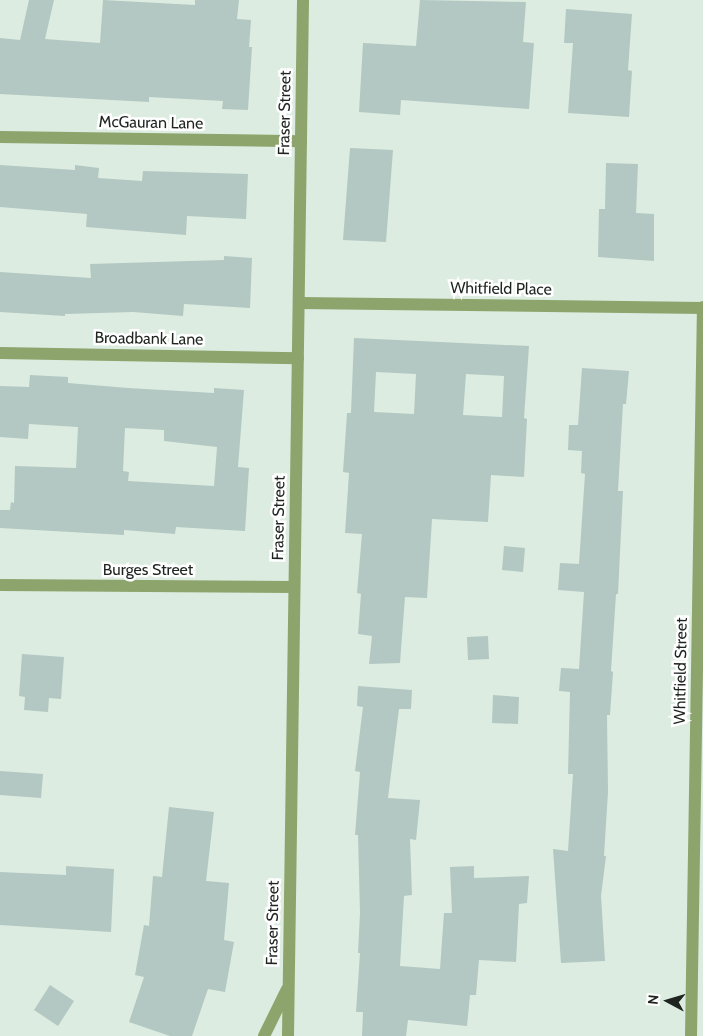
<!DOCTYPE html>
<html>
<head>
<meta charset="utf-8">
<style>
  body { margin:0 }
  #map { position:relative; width:703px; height:1036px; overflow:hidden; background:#dcece0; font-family:Cabin,sans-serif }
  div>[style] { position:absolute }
  .building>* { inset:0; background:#b3c8c3 }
  .minor>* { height:12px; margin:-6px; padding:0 6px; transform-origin:6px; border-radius:6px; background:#8da46d }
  span { translate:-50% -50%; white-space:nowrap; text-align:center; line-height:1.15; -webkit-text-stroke:5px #fff; paint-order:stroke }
  .street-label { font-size:16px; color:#1e2420 }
  .north { position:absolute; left:643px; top:976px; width:50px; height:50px; -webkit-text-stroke:4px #fff; paint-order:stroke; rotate:276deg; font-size:14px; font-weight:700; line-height:20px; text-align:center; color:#1e2420 }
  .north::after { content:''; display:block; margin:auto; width:18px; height:22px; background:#1e2420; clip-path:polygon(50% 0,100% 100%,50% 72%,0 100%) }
</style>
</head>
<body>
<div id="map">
  <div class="building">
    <i style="clip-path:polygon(29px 0,54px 0,45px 39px,100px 43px,103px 0,195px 5px,195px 0,239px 0,237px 19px,251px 20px,249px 47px,252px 47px,248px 110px,222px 109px,223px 101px,149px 97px,149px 102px,0 94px,0 38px,20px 40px)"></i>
    <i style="clip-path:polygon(420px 0,526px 2px,523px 42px,534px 43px,529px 109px,401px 100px,400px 115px,359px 112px,363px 43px,416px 46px)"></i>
    <i style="clip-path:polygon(566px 9px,632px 14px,628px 70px,632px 71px,629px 117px,568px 113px,573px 43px,564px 43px)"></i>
    <i style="clip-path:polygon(350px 148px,393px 150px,386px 242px,343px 240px)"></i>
    <i style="clip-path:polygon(606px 163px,638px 164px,636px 213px,654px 214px,654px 261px,598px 257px,599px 209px,605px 209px)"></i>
    <i style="clip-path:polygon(0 165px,75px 170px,75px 165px,99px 168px,98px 178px,142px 181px,143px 171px,248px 174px,246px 219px,187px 216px,186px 235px,86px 227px,87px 214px,0 207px)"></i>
    <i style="clip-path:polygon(224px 256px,252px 258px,250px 308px,184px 304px,183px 316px,133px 312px,65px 314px,65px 316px,0 312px,0 272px,91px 278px,90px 264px,224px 260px)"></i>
    <i style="clip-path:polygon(evenodd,354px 338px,529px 346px,524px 418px,527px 419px,524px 477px,491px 475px,488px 522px,432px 519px,427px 598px,405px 597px,400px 663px,369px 664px,372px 636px,358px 634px,361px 594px,357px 593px,362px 534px,345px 533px,349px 473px,343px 472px,347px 413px,351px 413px,354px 338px,376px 372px,416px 374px,414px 414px,374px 412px,376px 372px,354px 338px,466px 374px,504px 376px,502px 417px,463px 415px,466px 374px)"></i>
    <i style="clip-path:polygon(582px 368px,629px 371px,626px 404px,623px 404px,618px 491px,623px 491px,618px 594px,616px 594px,611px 671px,613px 672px,610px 715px,607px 715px,608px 792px,604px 856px,606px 856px,601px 896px,605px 961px,561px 963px,553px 849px,568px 851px,573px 774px,568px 774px,570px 692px,559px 691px,561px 668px,579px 669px,584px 592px,558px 590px,560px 563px,579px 564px,585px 474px,581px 473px,582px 451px,568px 450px,569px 425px,578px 425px)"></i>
    <i style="clip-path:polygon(evenodd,30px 375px,68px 377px,68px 383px,128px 388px,214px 393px,214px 388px,244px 390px,238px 467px,249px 468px,245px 531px,176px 527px,175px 534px,124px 530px,124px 535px,0 528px,0 510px,10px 510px,11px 502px,14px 503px,15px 466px,76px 468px,78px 427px,29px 424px,28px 439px,0 437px,0 386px,29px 387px,30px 375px,125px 428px,164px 430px,164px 441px,217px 447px,214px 486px,128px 481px,129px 472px,123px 471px,125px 428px)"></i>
    <i style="clip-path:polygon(504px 546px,525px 548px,523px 572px,502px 570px)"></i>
    <i style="clip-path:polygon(488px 636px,489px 659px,468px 660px,467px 637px)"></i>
    <i style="clip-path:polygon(22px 654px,64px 657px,61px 699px,49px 698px,48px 712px,24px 710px,25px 697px,19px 696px)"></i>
    <i style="clip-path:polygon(358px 686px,412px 690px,411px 709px,399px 709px,388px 798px,420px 800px,416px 840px,410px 839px,412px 895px,404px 896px,400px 966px,440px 969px,444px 913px,452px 913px,450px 867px,474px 866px,474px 878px,529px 876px,527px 903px,519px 904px,516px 962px,479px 960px,476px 995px,470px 995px,467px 1026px,408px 1020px,406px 1036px,362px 1036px,363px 1012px,356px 1012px,360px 953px,358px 953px,360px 913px,358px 835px,355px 835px,360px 772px,355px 771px,363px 707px,357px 706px)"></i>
    <i style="clip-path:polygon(493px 695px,519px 697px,518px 724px,492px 723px)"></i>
    <i style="clip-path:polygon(0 771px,43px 774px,41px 798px,0 795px)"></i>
    <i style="clip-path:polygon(169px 807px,214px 812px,206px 881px,229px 883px,224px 940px,234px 942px,225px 992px,208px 989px,192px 1036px,170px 1036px,129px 1022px,144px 977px,135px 975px,144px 925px,149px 926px,153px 876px,162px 877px)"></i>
    <i style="clip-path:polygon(66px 866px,114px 869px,111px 932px,0 925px,0 872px,66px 875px)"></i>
    <i style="clip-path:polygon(50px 985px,74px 1001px,58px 1026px,34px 1010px)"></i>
  </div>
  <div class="minor">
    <i style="left:0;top:137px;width:301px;rotate:0.8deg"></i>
    <i style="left:299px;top:303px;width:404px;rotate:0.7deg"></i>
    <i style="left:0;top:353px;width:298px;rotate:1deg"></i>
    <i style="left:0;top:585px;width:294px;rotate:0.4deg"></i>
    <i style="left:264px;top:1036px;width:52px;rotate:-63.9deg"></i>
    <i style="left:288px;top:1036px;width:1036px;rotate:-89.17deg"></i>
    <i style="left:691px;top:1036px;width:729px;rotate:-89.06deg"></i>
  </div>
  <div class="street-label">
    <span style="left:285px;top:113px;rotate:-89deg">Fraser Street</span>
    <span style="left:151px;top:123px;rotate:1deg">McGauran Lane</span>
    <span style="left:501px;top:289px;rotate:1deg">Whitfield Place</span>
    <span style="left:149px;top:339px;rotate:1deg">Broadbank Lane</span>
    <span style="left:279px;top:518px;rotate:-89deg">Fraser Street</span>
    <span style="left:148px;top:570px">Burges Street</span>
    <span style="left:681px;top:671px;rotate:-89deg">Whitfield Street</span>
    <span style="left:273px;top:923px;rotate:-89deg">Fraser Street</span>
  </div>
  <div class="north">N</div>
</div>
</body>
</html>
